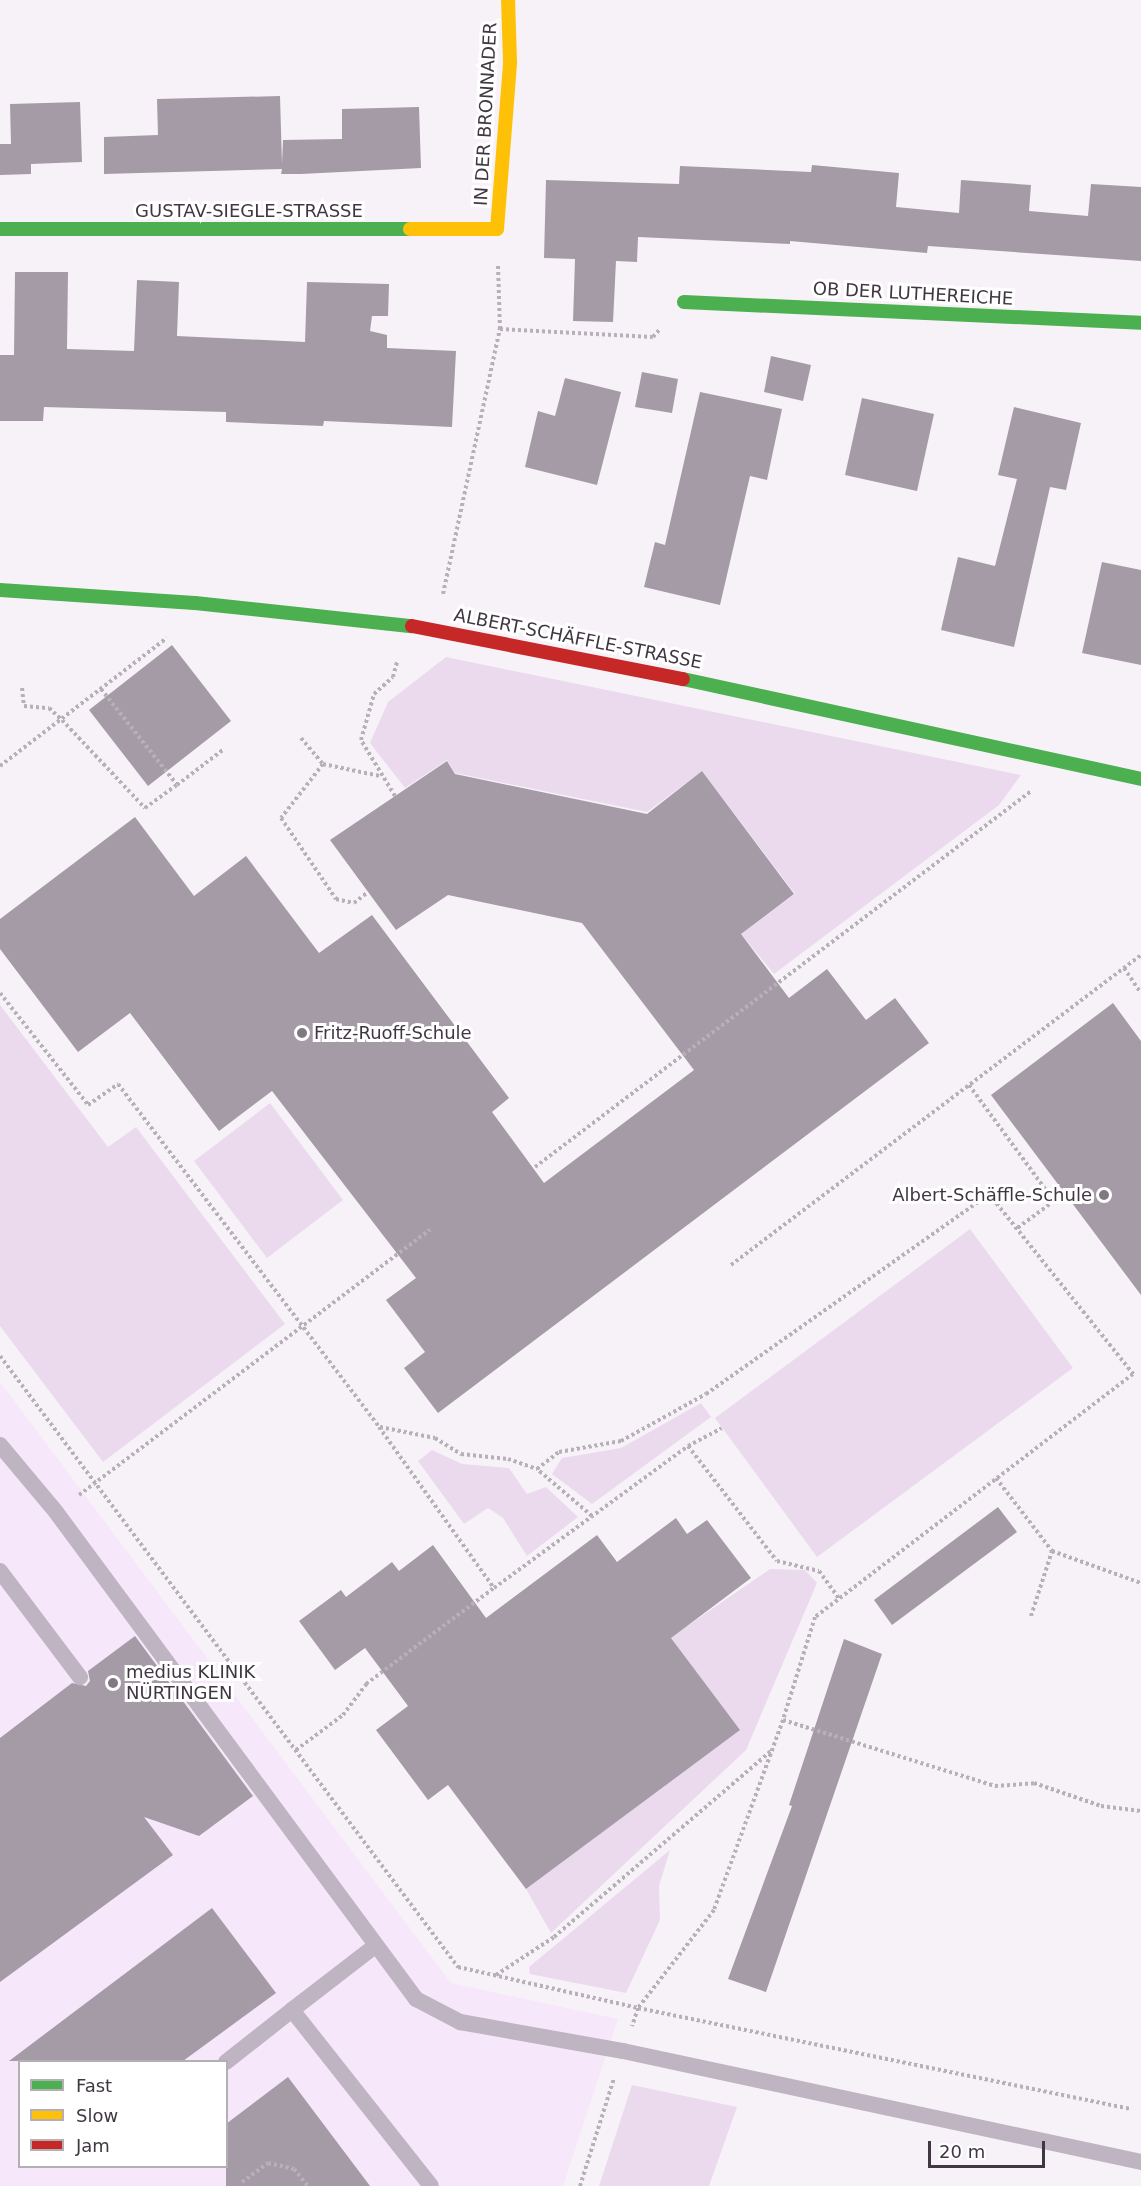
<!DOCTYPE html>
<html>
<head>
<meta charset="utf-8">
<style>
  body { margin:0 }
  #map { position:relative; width:1141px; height:2186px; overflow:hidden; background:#f7f2f8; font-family:"DejaVu Sans",sans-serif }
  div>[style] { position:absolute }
  .built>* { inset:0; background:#f7e7fa }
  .green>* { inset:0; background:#ebdaee }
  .building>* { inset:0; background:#a49ba6 }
  .path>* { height:4px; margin-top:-2px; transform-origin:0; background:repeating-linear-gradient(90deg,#b7b0b9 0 3px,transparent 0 6px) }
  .lane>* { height:16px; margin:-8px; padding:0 8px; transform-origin:8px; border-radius:8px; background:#bfb4c1 }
  .fast>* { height:14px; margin:-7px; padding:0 7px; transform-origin:7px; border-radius:7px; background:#4caf50 }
  .slow>* { height:14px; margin:-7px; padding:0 7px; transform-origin:7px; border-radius:7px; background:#ffc107 }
  .jam>* { height:14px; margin:-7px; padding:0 7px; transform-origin:7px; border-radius:7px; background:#c62828 }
  .dots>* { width:16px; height:16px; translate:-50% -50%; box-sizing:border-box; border:3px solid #fff; border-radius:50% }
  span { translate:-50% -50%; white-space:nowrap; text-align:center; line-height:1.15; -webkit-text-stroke:6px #fff; paint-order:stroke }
  .street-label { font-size:18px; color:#413743 }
  .poi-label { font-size:18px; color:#413743 }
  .left { translate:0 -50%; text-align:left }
  .right { translate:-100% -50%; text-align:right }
  .legend { position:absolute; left:18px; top:2060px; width:210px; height:108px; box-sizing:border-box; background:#fff; border:2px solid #b3afb4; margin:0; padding:8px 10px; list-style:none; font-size:18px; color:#413743 }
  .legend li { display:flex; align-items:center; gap:12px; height:30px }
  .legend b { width:30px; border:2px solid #b3afb4 }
  .scale { position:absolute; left:928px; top:2141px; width:117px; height:27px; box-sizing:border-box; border:3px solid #413743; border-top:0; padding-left:8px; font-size:18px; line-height:21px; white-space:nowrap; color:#413743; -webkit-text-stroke:4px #fff; paint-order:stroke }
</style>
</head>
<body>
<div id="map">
  <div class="built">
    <i style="clip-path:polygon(evenodd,0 1382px,451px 1983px,618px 2019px,563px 2186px,0 2186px,0 1382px,20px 2062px,226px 2062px,226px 2166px,20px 2166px,20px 2062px)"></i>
  </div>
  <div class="green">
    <i style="clip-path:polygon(446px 657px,1021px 775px,999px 805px,774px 974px,741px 934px,795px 894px,702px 771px,647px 812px,455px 773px,447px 760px,405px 788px,370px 743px,388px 702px)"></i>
    <i style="clip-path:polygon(0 1005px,108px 1147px,136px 1127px,285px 1324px,103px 1462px,0 1326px)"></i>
    <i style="clip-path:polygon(270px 1103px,343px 1200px,267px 1258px,194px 1161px)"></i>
    <i style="clip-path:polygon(970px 1229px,1073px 1368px,817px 1557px,715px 1418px)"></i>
    <i style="clip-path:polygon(701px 1403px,711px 1417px,592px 1504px,552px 1474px,562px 1458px,621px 1448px)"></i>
    <i style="clip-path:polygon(432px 1450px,462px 1464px,509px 1468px,527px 1494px,546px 1487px,578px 1517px,527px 1556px,503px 1518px,488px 1508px,464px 1524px,418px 1461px)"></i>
    <i style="clip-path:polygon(770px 1569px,805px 1570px,817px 1583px,746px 1750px,551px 1933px,526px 1889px,739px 1730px,632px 1585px,650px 1571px,690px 1624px)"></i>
    <i style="clip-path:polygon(670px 1850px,659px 1886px,660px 1920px,626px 1993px,530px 1974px,529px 1967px)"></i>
    <i style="clip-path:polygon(632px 2085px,737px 2107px,709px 2186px,599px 2186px)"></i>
  </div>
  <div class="building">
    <i style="clip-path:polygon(280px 96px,282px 164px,283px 140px,342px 139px,342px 109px,419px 107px,421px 168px,301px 174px,281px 174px,282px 169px,104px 174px,104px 137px,158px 135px,157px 99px)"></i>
    <i style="clip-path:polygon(80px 102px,82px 162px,31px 164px,31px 174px,0 175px,0 144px,11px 144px,10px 104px)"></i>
    <i style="clip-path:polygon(812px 165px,899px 173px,896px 207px,959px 213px,961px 180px,1031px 185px,1029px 211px,1088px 216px,1091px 184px,1141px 187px,1141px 261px,928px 246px,927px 253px,790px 241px,790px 244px,638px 237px,637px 262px,616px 261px,613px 322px,573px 321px,575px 259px,544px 258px,546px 180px,679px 184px,680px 166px,811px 172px)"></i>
    <i style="clip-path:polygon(15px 272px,68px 272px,67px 349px,134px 351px,137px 280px,179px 282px,177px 336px,305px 342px,307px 282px,389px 284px,388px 316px,372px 316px,370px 331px,387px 335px,387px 348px,456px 351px,452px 427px,324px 421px,323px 426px,226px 422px,226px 412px,44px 407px,43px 421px,0 421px,0 355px,14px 355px)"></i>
    <i style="clip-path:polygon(771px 356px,811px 365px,803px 401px,764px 392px)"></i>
    <i style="clip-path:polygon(642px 372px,678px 379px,672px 413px,635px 407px)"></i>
    <i style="clip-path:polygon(565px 378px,621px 392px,597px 485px,525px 467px,538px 411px,555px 416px)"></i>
    <i style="clip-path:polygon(700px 392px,782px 409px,767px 480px,750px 476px,720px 605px,644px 587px,655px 542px,665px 545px)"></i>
    <i style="clip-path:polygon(862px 398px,934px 414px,917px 491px,845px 475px)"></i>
    <i style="clip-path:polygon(1014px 407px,1081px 423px,1066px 490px,1050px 487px,1014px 647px,941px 630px,958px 557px,995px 566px,1017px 479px,998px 475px)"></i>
    <i style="clip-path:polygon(1102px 562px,1141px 570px,1141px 665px,1082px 653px)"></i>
    <i style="clip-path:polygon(172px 645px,231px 721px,148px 786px,89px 710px)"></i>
    <i style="clip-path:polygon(447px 761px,455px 774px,647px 814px,702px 771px,794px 894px,741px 934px,789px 998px,827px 969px,866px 1020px,895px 998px,929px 1043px,438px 1413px,404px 1368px,425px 1352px,386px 1300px,416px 1278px,272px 1091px,219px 1131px,130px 1013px,78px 1052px,0 949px,0 919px,135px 817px,194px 896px,246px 856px,319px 953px,372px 915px,509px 1098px,492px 1112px,544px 1183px,694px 1070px,582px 923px,448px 895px,396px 930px,330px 840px)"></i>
    <i style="clip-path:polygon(1113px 1003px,1141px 1041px,1141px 1295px,991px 1095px)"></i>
    <i style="clip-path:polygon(998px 1507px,1017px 1532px,892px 1625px,874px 1600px)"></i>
    <i style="clip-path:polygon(676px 1518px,687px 1534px,707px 1520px,751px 1578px,671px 1638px,740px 1730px,526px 1889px,448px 1785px,428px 1800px,376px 1730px,408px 1706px,365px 1648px,335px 1670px,299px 1621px,341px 1590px,346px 1597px,392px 1562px,399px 1571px,433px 1545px,486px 1618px,597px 1535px,617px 1562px)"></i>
    <i style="clip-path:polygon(135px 1636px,253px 1796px,199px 1836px,144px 1817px,173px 1855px,0 1982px,0 1738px,72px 1683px,86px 1686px,90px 1681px,88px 1671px)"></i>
    <i style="clip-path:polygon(844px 1639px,882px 1654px,766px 1992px,728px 1979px,792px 1806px,789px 1805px)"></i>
    <i style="clip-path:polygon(212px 1908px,276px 1993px,183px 2061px,9px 2061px)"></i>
    <i style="clip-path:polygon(288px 2077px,370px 2186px,226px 2186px,226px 2124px)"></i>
  </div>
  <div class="path">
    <i style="left:500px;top:329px;width:153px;rotate:3deg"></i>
    <i style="left:653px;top:337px;width:11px;rotate:-49deg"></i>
    <i style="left:443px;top:594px;width:271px;rotate:-77.9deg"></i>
    <i style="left:500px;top:329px;width:63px;rotate:-91.8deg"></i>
    <i style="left:22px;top:688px;width:18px;rotate:84deg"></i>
    <i style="left:24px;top:706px;width:25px;rotate:5deg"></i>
    <i style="left:49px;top:708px;width:18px;rotate:43deg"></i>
    <i style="left:62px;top:720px;width:121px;rotate:46.7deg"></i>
    <i style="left:145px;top:808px;width:39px;rotate:-36deg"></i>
    <i style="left:101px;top:689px;width:122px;rotate:51.6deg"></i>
    <i style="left:177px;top:785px;width:59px;rotate:-37.5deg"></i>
    <i style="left:301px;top:738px;width:34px;rotate:50deg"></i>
    <i style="left:323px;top:764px;width:58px;rotate:11.9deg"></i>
    <i style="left:323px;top:764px;width:68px;rotate:127.9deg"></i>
    <i style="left:281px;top:818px;width:98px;rotate:55.8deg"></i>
    <i style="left:336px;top:899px;width:18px;rotate:13deg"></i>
    <i style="left:354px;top:903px;width:18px;rotate:-38deg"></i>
    <i style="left:0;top:766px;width:210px;rotate:-37.5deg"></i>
    <i style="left:395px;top:796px;width:66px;rotate:-121.3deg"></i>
    <i style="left:361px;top:740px;width:48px;rotate:-74.2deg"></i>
    <i style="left:374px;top:694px;width:25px;rotate:-42deg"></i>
    <i style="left:393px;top:677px;width:16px;rotate:-75deg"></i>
    <i style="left:1124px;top:968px;width:30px;rotate:56deg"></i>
    <i style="left:0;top:993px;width:142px;rotate:51.8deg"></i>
    <i style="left:88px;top:1105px;width:37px;rotate:-35deg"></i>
    <i style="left:118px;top:1084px;width:431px;rotate:52.7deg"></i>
    <i style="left:379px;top:1427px;width:198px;rotate:54.5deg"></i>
    <i style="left:969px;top:1085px;width:144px;rotate:53.8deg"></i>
    <i style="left:1054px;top:1201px;width:47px;rotate:143.6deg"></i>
    <i style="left:535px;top:1167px;width:622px;rotate:-37.16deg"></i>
    <i style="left:731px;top:1265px;width:514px;rotate:-37.09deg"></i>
    <i style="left:0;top:1356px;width:764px;rotate:53.15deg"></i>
    <i style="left:458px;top:1967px;width:185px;rotate:12.8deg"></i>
    <i style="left:638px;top:2008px;width:503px;rotate:11.58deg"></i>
    <i style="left:380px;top:1427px;width:56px;rotate:11.3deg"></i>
    <i style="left:435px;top:1438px;width:31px;rotate:32deg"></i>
    <i style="left:461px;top:1454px;width:47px;rotate:6.1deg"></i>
    <i style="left:508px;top:1459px;width:31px;rotate:19deg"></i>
    <i style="left:688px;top:1446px;width:145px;rotate:52.3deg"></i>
    <i style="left:777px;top:1561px;width:43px;rotate:13.4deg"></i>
    <i style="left:819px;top:1571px;width:34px;rotate:54deg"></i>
    <i style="left:996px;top:1478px;width:92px;rotate:52.5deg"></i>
    <i style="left:1052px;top:1551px;width:95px;rotate:19.8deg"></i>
    <i style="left:79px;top:1495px;width:440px;rotate:-37.1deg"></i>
    <i style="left:592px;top:1516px;width:72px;rotate:-139.5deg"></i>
    <i style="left:537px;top:1469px;width:28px;rotate:-38deg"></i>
    <i style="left:559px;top:1452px;width:63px;rotate:-10.1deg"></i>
    <i style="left:621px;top:1441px;width:97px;rotate:-28.9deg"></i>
    <i style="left:706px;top:1394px;width:347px;rotate:-35.2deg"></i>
    <i style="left:989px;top:1194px;width:231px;rotate:51.3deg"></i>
    <i style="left:1133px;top:1374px;width:400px;rotate:142.6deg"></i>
    <i style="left:815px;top:1617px;width:108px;rotate:107.3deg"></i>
    <i style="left:783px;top:1720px;width:202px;rotate:110deg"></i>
    <i style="left:714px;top:1910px;width:124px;rotate:127.8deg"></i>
    <i style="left:638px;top:2008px;width:19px;rotate:108deg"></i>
    <i style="left:1031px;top:1616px;width:68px;rotate:-72.1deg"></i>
    <i style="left:783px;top:1720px;width:222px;rotate:17.3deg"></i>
    <i style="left:995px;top:1786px;width:39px;rotate:-4deg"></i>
    <i style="left:1034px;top:1783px;width:71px;rotate:18.9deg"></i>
    <i style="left:1101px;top:1806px;width:40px;rotate:7.1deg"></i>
    <i style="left:296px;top:1750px;width:59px;rotate:-36.7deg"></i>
    <i style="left:343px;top:1715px;width:39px;rotate:-53deg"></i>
    <i style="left:366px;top:1684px;width:160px;rotate:-36.9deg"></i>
    <i style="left:494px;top:1588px;width:240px;rotate:-36.2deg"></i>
    <i style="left:688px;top:1446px;width:38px;rotate:-28deg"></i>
    <i style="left:496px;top:1975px;width:69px;rotate:-33.2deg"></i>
    <i style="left:554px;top:1937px;width:286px;rotate:-40.6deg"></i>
    <i style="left:242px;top:2182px;width:32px;rotate:-36deg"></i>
    <i style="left:268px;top:2163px;width:27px;rotate:13deg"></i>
    <i style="left:294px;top:2169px;width:22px;rotate:51deg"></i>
    <i style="left:580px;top:2186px;width:113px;rotate:-72.5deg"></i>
  </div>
  <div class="lane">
    <i style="left:0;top:1445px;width:87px;rotate:50.1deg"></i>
    <i style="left:56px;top:1512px;width:606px;rotate:53.53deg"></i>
    <i style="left:416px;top:1999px;width:50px;rotate:27.6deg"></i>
    <i style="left:460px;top:2022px;width:166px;rotate:10.1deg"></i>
    <i style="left:623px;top:2051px;width:530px;rotate:12.09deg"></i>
    <i style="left:0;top:1571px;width:133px;rotate:53deg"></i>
    <i style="left:375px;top:1946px;width:105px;rotate:142.4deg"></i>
    <i style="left:292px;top:2010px;width:224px;rotate:51.7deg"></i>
    <i style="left:226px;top:2062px;width:84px;rotate:-38.2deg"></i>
  </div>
  <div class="fast">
    <i style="left:0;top:229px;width:410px"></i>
    <i style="left:684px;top:302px;width:457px;rotate:2.6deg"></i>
    <i style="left:0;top:590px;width:195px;rotate:3.8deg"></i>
    <i style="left:195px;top:603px;width:218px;rotate:6.1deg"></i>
    <i style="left:683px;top:679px;width:469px;rotate:12.3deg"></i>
  </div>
  <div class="slow">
    <i style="left:410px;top:229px;width:87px"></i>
    <i style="left:497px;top:229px;width:168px;rotate:-85.5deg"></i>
    <i style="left:510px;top:62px;width:62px;rotate:-91.8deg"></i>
  </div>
  <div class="jam">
    <i style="left:412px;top:626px;width:276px;rotate:11.1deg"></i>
  </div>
  <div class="dots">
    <i style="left:302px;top:1033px;background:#817882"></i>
    <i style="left:1104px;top:1195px;background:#817882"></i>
    <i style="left:113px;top:1683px;background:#817882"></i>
  </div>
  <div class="street-label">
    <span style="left:486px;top:114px;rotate:-87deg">IN DER BRONNADER</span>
    <span style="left:249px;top:211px">GUSTAV-SIEGLE-STRASSE</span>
    <span style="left:913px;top:294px;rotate:3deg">OB DER LUTHEREICHE</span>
    <span style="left:578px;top:639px;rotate:11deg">ALBERT-SCHÄFFLE-STRASSE</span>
  </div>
  <div class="poi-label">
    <span class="left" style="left:314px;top:1033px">Fritz-Ruoff-Schule</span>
    <span class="right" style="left:1092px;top:1195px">Albert-Schäffle-Schule</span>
    <span class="left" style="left:126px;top:1683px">medius KLINIK<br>NÜRTINGEN</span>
  </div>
  <ul class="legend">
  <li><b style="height:8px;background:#4caf50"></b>Fast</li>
  <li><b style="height:8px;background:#ffc107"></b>Slow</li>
  <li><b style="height:8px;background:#c62828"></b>Jam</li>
  </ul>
  <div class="scale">20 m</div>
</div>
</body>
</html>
